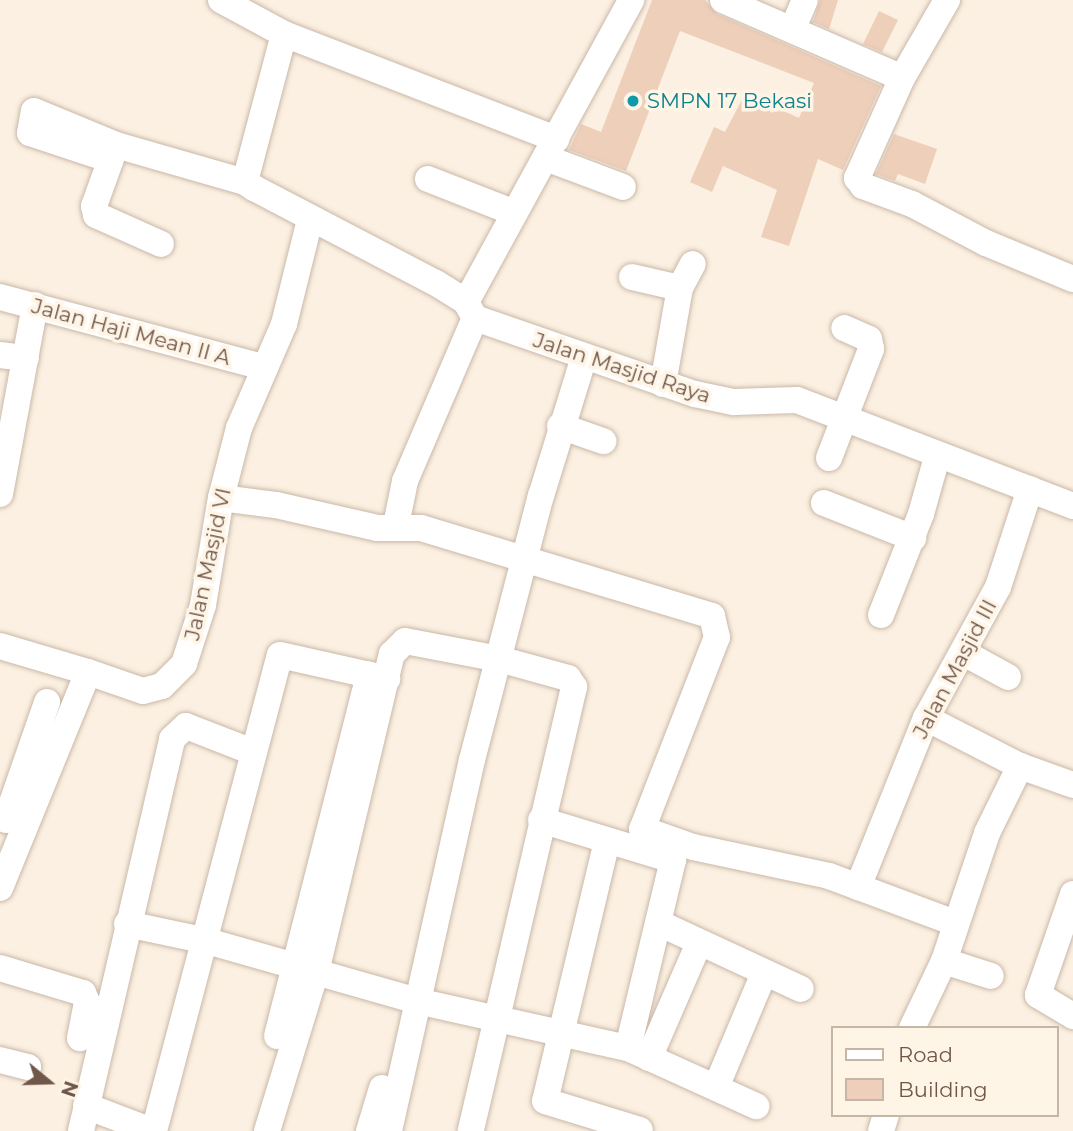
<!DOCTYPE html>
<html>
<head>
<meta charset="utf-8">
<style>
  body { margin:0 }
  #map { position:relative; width:1073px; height:1131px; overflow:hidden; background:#fbf0e1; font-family:Montserrat,sans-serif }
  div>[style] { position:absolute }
  .building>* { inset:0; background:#eecfba }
  .roads { filter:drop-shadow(0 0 2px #cab8a9) drop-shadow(0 0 2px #cab8a9) }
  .minor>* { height:26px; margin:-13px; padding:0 13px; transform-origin:13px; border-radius:13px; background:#fff }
  .dots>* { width:19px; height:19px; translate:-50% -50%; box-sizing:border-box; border:4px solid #fef5e7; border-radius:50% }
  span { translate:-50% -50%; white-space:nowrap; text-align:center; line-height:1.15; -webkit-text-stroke:7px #fef5e7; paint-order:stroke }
  .culture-label { font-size:21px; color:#0d838f }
  .left { translate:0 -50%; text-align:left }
  .street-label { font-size:21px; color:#70574a }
  .legend { position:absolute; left:831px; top:1026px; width:228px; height:91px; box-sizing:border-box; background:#fef5e7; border:2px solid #c5b6a8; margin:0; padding:9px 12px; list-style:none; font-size:21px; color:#70574a }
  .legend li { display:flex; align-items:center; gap:14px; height:35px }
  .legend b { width:35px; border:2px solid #c5b6a8 }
  .north { position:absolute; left:14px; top:1047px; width:70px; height:70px; -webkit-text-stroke:5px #fef5e7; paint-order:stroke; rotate:109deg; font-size:19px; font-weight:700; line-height:28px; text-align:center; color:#70574a }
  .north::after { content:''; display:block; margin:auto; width:24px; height:32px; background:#70574a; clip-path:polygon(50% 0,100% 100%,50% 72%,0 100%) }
</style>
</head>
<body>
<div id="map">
  <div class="building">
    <i style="clip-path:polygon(652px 0,705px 0,717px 14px,881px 86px,843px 170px,818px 159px,789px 246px,761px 237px,777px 190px,723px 166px,712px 192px,690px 182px,714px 127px,725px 132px,745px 94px,799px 118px,814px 83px,680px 31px,626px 171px,569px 150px,581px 124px,601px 132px)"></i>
    <i style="clip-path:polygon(820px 0,838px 0,829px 29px,813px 22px)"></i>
    <i style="clip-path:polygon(879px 11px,898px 20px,882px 52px,863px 44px)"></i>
    <i style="clip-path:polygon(894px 134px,937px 149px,925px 184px,898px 174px,895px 181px,876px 174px)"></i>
  </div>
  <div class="roads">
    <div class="minor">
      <i style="left:221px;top:0;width:72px;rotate:28.4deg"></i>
      <i style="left:284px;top:34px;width:153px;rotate:104.8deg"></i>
      <i style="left:245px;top:182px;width:11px;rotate:34deg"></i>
      <i style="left:254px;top:188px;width:205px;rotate:27.6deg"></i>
      <i style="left:436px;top:283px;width:36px;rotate:32deg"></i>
      <i style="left:466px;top:302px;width:18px;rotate:61deg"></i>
      <i style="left:475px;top:318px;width:233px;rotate:19.1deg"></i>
      <i style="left:695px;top:394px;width:40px;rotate:12deg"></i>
      <i style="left:734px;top:402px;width:63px;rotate:-1.8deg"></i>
      <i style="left:797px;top:400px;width:296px;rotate:21deg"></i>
      <i style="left:723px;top:0;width:195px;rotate:23.5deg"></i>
      <i style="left:947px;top:0;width:90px;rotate:120deg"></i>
      <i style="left:902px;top:78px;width:110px;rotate:114.2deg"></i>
      <i style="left:857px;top:178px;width:10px;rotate:53deg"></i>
      <i style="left:863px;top:186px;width:52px;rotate:20.2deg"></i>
      <i style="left:912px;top:204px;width:84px;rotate:27.8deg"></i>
      <i style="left:986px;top:243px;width:94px;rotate:22.5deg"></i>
      <i style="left:793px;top:28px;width:30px;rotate:-67deg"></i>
      <i style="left:284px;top:34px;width:292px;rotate:21.1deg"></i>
      <i style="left:116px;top:145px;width:65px;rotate:109.8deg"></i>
      <i style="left:94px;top:206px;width:9px;rotate:77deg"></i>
      <i style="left:96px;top:215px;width:71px;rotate:24deg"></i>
      <i style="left:546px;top:158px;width:82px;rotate:20.6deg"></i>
      <i style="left:108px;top:159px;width:82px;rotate:-161.6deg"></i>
      <i style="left:30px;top:133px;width:22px;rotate:-80deg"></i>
      <i style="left:34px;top:111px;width:89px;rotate:22.5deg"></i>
      <i style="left:116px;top:145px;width:134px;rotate:16deg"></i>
      <i style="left:428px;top:179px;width:93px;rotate:21.3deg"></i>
      <i style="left:632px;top:277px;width:49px;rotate:12.9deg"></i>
      <i style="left:0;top:297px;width:272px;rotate:14.9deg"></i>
      <i style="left:466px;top:302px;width:344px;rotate:-61.3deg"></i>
      <i style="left:0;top:355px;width:26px;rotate:7deg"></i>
      <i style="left:663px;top:384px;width:97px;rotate:-80deg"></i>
      <i style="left:680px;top:288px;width:27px;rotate:-62deg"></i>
      <i style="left:560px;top:426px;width:46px;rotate:19.2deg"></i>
      <i style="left:829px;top:458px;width:117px;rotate:-68.9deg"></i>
      <i style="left:871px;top:349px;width:10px;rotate:-101deg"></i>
      <i style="left:869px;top:339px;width:27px;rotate:-156deg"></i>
      <i style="left:0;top:494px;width:192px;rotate:-79.5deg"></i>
      <i style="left:221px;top:498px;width:55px;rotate:7.3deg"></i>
      <i style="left:276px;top:505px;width:104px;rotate:12.8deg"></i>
      <i style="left:377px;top:528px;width:44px"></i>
      <i style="left:421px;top:528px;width:304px;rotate:16.8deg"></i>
      <i style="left:712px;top:616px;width:22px;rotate:77deg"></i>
      <i style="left:717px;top:637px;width:206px;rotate:111.3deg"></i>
      <i style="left:642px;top:829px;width:54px;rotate:19.4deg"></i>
      <i style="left:693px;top:847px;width:139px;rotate:12deg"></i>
      <i style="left:829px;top:876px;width:134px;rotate:20.5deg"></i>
      <i style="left:824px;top:503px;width:96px;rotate:21.5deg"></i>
      <i style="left:396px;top:525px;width:45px;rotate:-78.4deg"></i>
      <i style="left:405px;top:481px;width:177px;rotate:-66.8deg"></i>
      <i style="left:881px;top:615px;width:109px;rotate:-68.4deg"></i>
      <i style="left:921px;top:514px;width:59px;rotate:-74.3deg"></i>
      <i style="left:0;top:646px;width:92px;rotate:16.5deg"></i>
      <i style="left:964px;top:653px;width:50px;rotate:28.6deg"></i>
      <i style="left:926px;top:718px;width:106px;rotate:27.1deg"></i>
      <i style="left:1020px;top:766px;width:56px;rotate:19.7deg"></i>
      <i style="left:6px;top:820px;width:125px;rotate:-70.8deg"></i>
      <i style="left:541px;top:820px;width:138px;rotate:16.9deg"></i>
      <i style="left:673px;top:860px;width:193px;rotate:103.5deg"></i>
      <i style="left:607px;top:841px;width:267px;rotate:103.4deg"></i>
      <i style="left:545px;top:1101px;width:99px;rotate:17deg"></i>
      <i style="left:858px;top:887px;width:182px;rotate:-68.1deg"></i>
      <i style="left:926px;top:718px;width:149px;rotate:-61.2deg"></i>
      <i style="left:998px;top:587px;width:103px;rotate:-71.9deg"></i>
      <i style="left:0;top:888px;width:233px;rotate:-67.8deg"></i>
      <i style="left:88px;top:672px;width:58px;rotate:19.1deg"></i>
      <i style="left:143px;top:691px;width:20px;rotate:-15deg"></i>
      <i style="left:162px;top:686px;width:31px;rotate:-45deg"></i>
      <i style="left:184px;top:664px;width:62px;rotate:-72.1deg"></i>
      <i style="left:203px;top:605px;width:109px;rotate:-80.5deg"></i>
      <i style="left:221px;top:498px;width:72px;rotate:-75.6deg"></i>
      <i style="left:239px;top:428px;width:113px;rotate:-66.6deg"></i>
      <i style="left:284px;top:324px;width:107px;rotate:-76deg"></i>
      <i style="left:1073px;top:894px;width:107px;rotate:109.1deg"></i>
      <i style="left:1038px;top:995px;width:41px;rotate:31deg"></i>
      <i style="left:127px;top:924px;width:82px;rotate:12deg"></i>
      <i style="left:207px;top:941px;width:218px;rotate:15.9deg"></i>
      <i style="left:417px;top:1001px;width:216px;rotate:12.6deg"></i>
      <i style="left:628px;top:1048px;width:141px;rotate:24.4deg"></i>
      <i style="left:661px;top:924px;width:154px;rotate:24.9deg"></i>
      <i style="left:944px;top:961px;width:49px;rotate:17.7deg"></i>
      <i style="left:0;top:968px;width:87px;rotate:16.8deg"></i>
      <i style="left:83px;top:993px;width:10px;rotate:66deg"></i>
      <i style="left:87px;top:1002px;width:37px;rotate:101deg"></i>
      <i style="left:912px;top:1028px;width:74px;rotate:-64.5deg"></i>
      <i style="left:944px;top:961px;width:135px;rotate:-71.4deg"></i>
      <i style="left:987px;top:833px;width:75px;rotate:-63.8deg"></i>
      <i style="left:277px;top:1036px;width:373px;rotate:-75.7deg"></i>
      <i style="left:649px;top:1058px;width:125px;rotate:-66.5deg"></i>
      <i style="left:0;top:1060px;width:29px;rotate:14deg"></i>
      <i style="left:717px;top:1085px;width:121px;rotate:-67.2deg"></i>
      <i style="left:86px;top:1106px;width:71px;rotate:20.7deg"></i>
      <i style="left:81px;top:1131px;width:402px;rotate:-76.9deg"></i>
      <i style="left:172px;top:739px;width:19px;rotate:-43deg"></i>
      <i style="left:186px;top:726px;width:72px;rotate:21.2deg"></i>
      <i style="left:154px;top:1131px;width:492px;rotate:-75.2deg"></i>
      <i style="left:280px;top:655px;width:110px;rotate:12.6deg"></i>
      <i style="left:267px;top:1131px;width:166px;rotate:-72.9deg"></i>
      <i style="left:316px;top:972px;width:327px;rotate:-76.6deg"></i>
      <i style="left:392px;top:654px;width:18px;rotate:-45deg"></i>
      <i style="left:405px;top:641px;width:96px;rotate:10.8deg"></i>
      <i style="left:499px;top:659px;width:72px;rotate:15.4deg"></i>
      <i style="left:568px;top:678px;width:11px;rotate:56deg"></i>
      <i style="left:574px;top:687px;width:456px;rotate:103.1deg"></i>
      <i style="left:369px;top:1131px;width:45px;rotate:-73.2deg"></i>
      <i style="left:389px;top:1131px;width:380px;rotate:-77.4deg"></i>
      <i style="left:472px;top:760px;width:273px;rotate:-75.4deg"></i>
      <i style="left:541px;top:496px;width:145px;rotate:-72.8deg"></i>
      <i style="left:881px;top:1131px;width:17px;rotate:-73deg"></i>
    </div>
  </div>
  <div class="dots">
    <i style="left:633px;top:101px;background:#0f9aa8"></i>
  </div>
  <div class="culture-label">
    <span class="left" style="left:647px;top:101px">SMPN 17 Bekasi</span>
  </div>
  <div class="street-label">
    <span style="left:131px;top:332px;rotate:15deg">Jalan Haji Mean II A</span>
    <span style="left:622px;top:368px;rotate:18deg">Jalan Masjid Raya</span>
    <span style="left:208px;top:564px;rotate:-78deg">Jalan Masjid VI</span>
    <span style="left:955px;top:669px;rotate:-62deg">Jalan Masjid III</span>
  </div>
  <ul class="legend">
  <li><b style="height:9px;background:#fff"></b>Road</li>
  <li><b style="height:19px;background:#eecfba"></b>Building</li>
  </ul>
  <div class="north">N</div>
</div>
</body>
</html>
